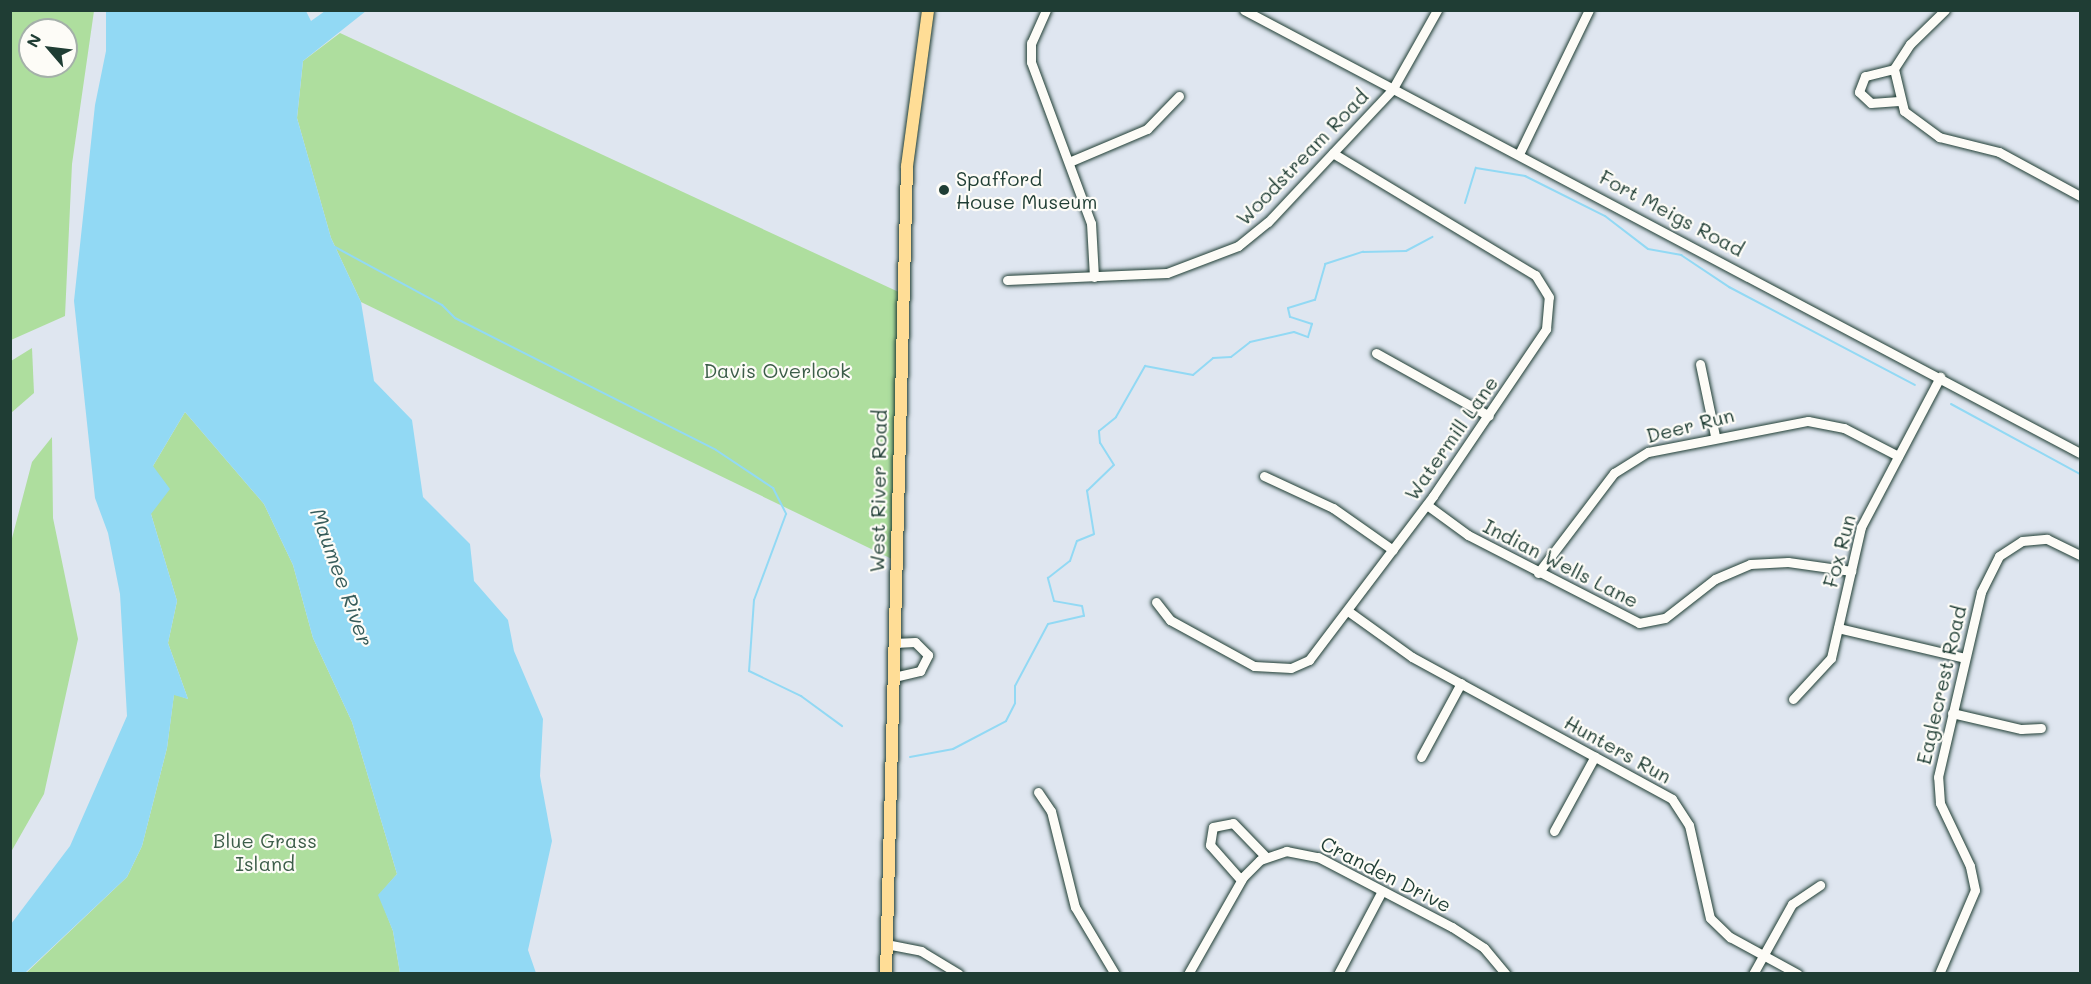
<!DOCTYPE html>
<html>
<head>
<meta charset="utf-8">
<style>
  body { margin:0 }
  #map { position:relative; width:2091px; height:984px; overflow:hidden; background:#dfe6f0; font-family:Mali,sans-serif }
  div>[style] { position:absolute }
  .green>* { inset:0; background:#aede9e }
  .water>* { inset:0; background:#92d9f4 }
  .stream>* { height:2px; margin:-1px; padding:0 1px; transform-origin:1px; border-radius:1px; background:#92d9f4 }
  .roads { filter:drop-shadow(0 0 2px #1f3d34) drop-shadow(0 0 2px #1f3d34) }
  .minor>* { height:9px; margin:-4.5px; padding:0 4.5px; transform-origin:4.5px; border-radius:4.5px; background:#fdfcf7 }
  .major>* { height:12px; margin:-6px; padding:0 6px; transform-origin:6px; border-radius:6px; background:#ffdd96 }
  .dots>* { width:16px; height:16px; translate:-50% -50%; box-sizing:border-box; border:3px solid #fdfcf7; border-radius:50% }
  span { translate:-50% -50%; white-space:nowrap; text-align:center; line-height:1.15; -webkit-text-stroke:4.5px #fdfcf7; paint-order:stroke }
  .street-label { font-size:20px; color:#1f3d34 }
  .poi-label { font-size:20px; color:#1f3d34 }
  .left { translate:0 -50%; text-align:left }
  .park-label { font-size:20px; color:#3c5d49 }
  .water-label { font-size:21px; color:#365c5a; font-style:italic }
  .frame { position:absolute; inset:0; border:12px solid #1f3d34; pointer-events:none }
  .north { position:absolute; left:18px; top:18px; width:60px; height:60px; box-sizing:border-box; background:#fdfcf7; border:2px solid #a4b0a9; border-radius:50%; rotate:298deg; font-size:16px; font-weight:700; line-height:24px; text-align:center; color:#1f3d34 }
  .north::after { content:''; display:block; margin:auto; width:21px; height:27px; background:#1f3d34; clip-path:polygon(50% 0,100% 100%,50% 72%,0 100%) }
</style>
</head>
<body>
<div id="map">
  <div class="green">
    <i style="clip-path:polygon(evenodd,11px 10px,94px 11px,72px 164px,65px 316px,11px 340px,11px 10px,30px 30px,66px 30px,66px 66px,30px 66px,30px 30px)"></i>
    <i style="clip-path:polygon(340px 33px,903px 294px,896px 561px,361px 302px,331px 238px,297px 118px,303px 61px)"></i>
    <i style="clip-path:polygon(32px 348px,34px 393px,11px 413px,11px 361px)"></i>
    <i style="clip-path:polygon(185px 412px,264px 504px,293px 565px,313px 638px,352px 722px,397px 874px,379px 895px,393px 931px,400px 973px,25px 974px,127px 877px,142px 846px,167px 748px,174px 694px,188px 699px,168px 643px,177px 601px,151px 514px,153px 466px)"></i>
    <i style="clip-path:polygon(52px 437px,53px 518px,78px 639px,44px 794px,11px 852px,11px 542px,32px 462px)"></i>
  </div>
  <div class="water">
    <i style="clip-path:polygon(106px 11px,306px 11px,311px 21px,325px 11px,366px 11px,303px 61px,297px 118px,331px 238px,361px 302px,374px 381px,412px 420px,423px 497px,470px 544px,474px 581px,508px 620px,514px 651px,543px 719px,540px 776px,552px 841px,528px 950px,536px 973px,400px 973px,393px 931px,378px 895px,397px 874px,352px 722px,313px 638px,293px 565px,264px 504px,185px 412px,153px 466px,170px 489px,151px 514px,177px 601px,168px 643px,188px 699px,174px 695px,167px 748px,142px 846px,127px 877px,25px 973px,11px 973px,11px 924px,70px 846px,127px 716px,120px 594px,108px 533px,95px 498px,74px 301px,95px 105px,106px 51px)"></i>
  </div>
  <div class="stream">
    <i style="left:1465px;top:203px;width:37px;rotate:-73deg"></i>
    <i style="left:1476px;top:168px;width:50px;rotate:9.3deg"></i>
    <i style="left:1525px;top:176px;width:89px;rotate:26.6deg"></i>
    <i style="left:1605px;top:216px;width:54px;rotate:37.5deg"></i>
    <i style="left:1648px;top:249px;width:34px;rotate:10deg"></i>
    <i style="left:1681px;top:255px;width:58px;rotate:33.7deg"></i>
    <i style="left:1729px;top:287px;width:210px;rotate:27.8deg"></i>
    <i style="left:335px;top:247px;width:122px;rotate:28.5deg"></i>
    <i style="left:442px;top:305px;width:18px;rotate:45deg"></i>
    <i style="left:455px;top:318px;width:292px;rotate:26.8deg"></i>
    <i style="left:716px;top:450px;width:69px;rotate:33.7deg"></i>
    <i style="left:773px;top:488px;width:29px;rotate:63deg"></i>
    <i style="left:786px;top:514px;width:92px;rotate:110.4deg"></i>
    <i style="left:754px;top:600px;width:71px;rotate:94deg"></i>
    <i style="left:749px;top:671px;width:58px;rotate:25.7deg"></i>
    <i style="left:801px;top:696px;width:51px;rotate:36.2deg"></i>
    <i style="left:1951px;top:404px;width:147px;rotate:28.5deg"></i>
    <i style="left:910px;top:757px;width:44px;rotate:-10.5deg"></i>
    <i style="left:953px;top:749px;width:60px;rotate:-27.8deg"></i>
    <i style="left:1006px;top:721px;width:20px;rotate:-63deg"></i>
    <i style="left:1015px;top:703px;width:17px;rotate:-90deg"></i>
    <i style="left:1015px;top:686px;width:70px;rotate:-62deg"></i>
    <i style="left:1048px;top:624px;width:37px;rotate:-13deg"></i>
    <i style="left:1084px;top:616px;width:10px;rotate:-101deg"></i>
    <i style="left:1082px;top:606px;width:28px;rotate:-170deg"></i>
    <i style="left:1054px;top:601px;width:24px;rotate:-105deg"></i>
    <i style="left:1048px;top:578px;width:28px;rotate:-38deg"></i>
    <i style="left:1070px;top:561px;width:21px;rotate:-71deg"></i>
    <i style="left:1077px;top:541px;width:18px;rotate:-22deg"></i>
    <i style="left:1094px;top:534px;width:44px;rotate:-99.2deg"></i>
    <i style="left:1087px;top:491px;width:37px;rotate:-44deg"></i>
    <i style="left:1114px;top:465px;width:26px;rotate:-122deg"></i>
    <i style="left:1100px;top:443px;width:12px;rotate:-95deg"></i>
    <i style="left:1099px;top:431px;width:22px;rotate:-39deg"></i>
    <i style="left:1116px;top:417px;width:59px;rotate:-60.4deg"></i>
    <i style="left:1145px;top:366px;width:49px;rotate:10.6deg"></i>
    <i style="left:1193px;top:375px;width:26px;rotate:-40deg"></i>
    <i style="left:1213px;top:358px;width:18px;rotate:-3deg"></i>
    <i style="left:1231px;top:357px;width:24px;rotate:-38deg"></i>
    <i style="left:1250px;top:342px;width:45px;rotate:-12.8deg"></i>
    <i style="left:1294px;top:332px;width:15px;rotate:20deg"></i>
    <i style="left:1308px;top:337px;width:14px;rotate:-73deg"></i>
    <i style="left:1312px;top:324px;width:23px;rotate:-162deg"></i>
    <i style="left:1290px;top:317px;width:9px;rotate:-103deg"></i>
    <i style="left:1288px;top:308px;width:28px;rotate:-17deg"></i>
    <i style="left:1315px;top:300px;width:37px;rotate:-74deg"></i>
    <i style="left:1325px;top:264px;width:40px;rotate:-18deg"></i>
    <i style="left:1363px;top:252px;width:43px;rotate:-1.3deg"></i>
    <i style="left:1406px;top:251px;width:30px;rotate:-28deg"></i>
  </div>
  <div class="roads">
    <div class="minor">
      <i style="left:1046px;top:10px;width:36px;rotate:114deg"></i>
      <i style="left:1031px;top:43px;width:19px;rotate:90deg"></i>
      <i style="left:1031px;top:62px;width:172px;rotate:69.6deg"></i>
      <i style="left:1091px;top:223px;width:54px;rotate:86.8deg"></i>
      <i style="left:1244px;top:10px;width:946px;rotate:27.92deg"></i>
      <i style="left:1945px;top:10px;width:49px;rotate:135.8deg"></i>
      <i style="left:1910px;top:44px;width:30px;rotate:123deg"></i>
      <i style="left:1894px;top:69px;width:43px;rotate:76.6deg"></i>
      <i style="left:1904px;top:111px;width:44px;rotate:36.6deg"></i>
      <i style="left:1939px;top:137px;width:62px;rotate:14deg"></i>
      <i style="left:1999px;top:152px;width:92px;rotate:28.5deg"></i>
      <i style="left:1894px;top:69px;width:30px;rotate:166deg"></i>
      <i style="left:1865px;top:76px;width:17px;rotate:111deg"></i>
      <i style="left:1859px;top:92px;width:16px;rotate:43deg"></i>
      <i style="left:1871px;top:103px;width:28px;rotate:-4deg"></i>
      <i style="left:1519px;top:154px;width:160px;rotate:-64.1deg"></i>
      <i style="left:1069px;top:162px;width:85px;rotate:-22.9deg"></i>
      <i style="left:1147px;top:129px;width:46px;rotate:-45.9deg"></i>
      <i style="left:1007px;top:280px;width:160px;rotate:-2.5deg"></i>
      <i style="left:1167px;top:273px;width:76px;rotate:-20.8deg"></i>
      <i style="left:1238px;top:246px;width:38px;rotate:-39deg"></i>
      <i style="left:1268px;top:222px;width:181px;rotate:-46.8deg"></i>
      <i style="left:1392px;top:90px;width:92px;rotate:-60.6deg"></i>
      <i style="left:1376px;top:353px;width:129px;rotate:29.1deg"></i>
      <i style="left:1700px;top:364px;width:74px;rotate:78.2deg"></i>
      <i style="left:1264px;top:476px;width:76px;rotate:24.9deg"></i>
      <i style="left:1333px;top:508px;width:73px;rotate:35deg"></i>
      <i style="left:1427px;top:505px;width:51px;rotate:36.2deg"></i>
      <i style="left:1468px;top:535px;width:192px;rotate:27.2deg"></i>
      <i style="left:1639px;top:623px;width:26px;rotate:-11deg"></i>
      <i style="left:1665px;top:618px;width:63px;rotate:-38deg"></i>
      <i style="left:1715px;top:579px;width:38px;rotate:-23deg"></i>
      <i style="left:1750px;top:564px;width:38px;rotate:-3deg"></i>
      <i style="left:1788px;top:562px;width:64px;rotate:8.1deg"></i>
      <i style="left:1538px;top:573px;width:126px;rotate:-52.8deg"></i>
      <i style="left:1614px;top:473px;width:40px;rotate:-32deg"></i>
      <i style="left:1648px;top:452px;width:163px;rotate:-11deg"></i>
      <i style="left:1808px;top:421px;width:37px;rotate:11deg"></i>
      <i style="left:1844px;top:428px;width:61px;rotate:27.4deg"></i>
      <i style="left:1156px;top:602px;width:23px;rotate:52deg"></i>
      <i style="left:1170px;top:620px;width:96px;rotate:28.7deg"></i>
      <i style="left:1254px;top:666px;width:37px;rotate:3deg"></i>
      <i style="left:1291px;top:668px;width:20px;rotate:-24deg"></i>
      <i style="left:1309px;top:660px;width:206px;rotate:-52.9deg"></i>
      <i style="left:1433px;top:496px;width:202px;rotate:-55.9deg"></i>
      <i style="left:1546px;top:329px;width:32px;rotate:-85deg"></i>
      <i style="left:1549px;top:297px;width:26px;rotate:-122deg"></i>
      <i style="left:1535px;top:275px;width:236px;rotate:-148.9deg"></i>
      <i style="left:1348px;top:611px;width:79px;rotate:35.7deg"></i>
      <i style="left:1412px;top:657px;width:296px;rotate:28.6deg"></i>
      <i style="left:1672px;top:799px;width:31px;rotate:57deg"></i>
      <i style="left:1689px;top:825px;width:95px;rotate:77.3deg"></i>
      <i style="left:1710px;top:918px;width:28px;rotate:44deg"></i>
      <i style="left:1730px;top:937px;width:77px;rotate:28.6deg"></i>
      <i style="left:1838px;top:628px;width:130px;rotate:13.3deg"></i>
      <i style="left:894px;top:677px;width:27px;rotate:-13deg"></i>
      <i style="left:920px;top:671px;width:18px;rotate:-63deg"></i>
      <i style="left:928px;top:655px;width:18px;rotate:-135deg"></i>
      <i style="left:915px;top:642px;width:21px;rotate:177deg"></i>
      <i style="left:1793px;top:699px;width:56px;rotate:-47.2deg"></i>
      <i style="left:1831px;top:658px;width:134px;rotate:-77.1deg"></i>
      <i style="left:1861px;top:527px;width:170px;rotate:-62.2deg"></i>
      <i style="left:1952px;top:713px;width:71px;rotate:13.1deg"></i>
      <i style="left:2021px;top:729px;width:20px;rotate:-3deg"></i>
      <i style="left:1421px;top:757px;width:84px;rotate:-61.6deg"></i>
      <i style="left:1038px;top:792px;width:23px;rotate:56deg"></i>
      <i style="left:1051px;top:811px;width:99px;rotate:76deg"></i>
      <i style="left:1075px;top:907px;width:78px;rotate:59.2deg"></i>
      <i style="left:1554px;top:831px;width:85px;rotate:-61.3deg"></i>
      <i style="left:1241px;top:880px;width:47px;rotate:-131.5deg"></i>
      <i style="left:1210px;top:845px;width:18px;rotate:-81deg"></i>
      <i style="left:1213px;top:827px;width:20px;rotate:-11deg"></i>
      <i style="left:1233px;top:823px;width:47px;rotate:45.9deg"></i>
      <i style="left:886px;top:944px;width:36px;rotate:11deg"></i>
      <i style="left:921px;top:951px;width:44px;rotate:31.2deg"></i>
      <i style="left:1188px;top:974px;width:112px;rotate:-60.4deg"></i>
      <i style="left:1243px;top:877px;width:24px;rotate:-45deg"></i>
      <i style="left:1260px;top:860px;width:28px;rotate:-19deg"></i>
      <i style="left:1286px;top:851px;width:33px;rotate:11deg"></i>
      <i style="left:1318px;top:857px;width:151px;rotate:27.6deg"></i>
      <i style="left:1452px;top:927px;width:38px;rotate:33deg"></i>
      <i style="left:1484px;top:948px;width:34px;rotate:50deg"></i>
      <i style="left:1338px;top:974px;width:94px;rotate:-62.1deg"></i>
      <i style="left:1753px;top:974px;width:80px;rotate:-60.9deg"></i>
      <i style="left:1792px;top:904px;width:34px;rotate:-34deg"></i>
      <i style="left:1939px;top:974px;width:91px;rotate:-66.8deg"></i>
      <i style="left:1975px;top:890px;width:25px;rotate:-102deg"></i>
      <i style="left:1970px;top:866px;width:70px;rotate:-115.5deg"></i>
      <i style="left:1940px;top:803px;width:26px;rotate:-94deg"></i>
      <i style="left:1938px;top:777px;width:190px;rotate:-76.9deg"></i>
      <i style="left:1981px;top:592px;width:40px;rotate:-63.4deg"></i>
      <i style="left:1999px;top:556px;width:27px;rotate:-33deg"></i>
      <i style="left:2022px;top:541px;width:25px;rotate:-5deg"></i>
      <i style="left:2047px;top:539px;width:37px;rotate:26deg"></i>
    </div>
    <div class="major">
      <i style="left:886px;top:974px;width:808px;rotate:-88.51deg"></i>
      <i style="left:907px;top:166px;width:157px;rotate:-82.3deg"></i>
    </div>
  </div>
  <div class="dots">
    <i style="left:944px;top:190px;background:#1f3d34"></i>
  </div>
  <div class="street-label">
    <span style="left:1302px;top:157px;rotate:-46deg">Woodstream Road</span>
    <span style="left:1672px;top:213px;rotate:28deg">Fort Meigs Road</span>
    <span style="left:1690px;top:425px;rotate:-14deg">Deer Run</span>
    <span style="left:1451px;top:438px;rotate:-55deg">Watermill Lane</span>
    <span style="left:878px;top:491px;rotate:-89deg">West River Road</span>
    <span style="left:1839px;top:551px;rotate:-75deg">Fox Run</span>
    <span style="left:1561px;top:563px;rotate:27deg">Indian Wells Lane</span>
    <span style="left:1941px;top:685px;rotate:-77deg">Eaglecrest Road</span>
    <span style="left:1618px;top:749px;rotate:29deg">Hunters Run</span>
    <span style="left:1386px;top:874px;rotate:27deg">Cranden Drive</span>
  </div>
  <div class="poi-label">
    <span class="left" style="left:956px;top:190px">Spafford<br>House Museum</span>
  </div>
  <div class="park-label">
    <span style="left:777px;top:370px">Davis Overlook</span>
    <span style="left:265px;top:852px">Blue Grass<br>Island</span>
  </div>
  <div class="water-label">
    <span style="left:342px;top:577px;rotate:70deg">Maumee River</span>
  </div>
  <div class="frame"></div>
  <div class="north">N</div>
</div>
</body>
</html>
